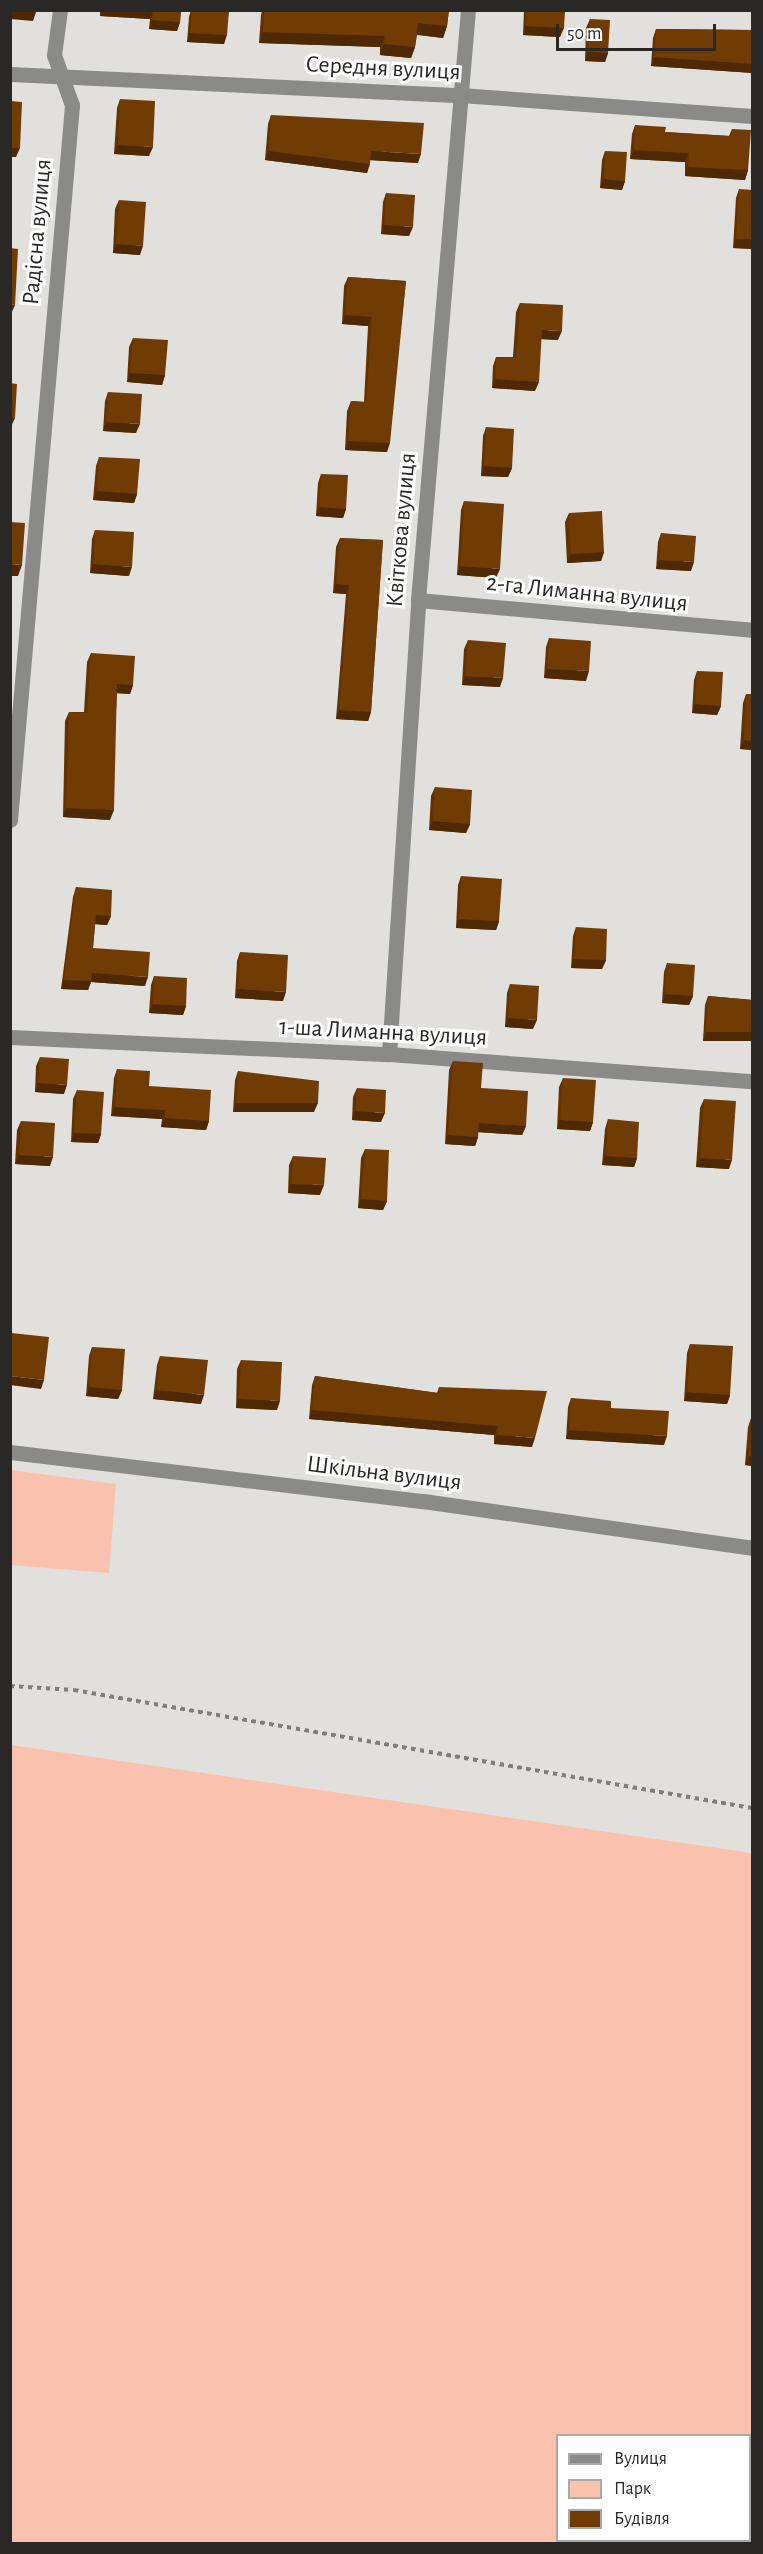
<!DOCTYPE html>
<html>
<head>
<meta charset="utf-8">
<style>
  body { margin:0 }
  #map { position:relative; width:763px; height:2554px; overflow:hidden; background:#e2e0dd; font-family:"Alegreya Sans",sans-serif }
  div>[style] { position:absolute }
  .green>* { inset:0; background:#f9c1ae }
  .path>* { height:4px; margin-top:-2px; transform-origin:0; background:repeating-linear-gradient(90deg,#7f7e7c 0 4.5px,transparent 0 9px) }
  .minor>* { height:15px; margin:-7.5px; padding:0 7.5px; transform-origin:7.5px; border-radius:7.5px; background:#8a8a89 }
  .wall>* { inset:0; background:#613303 }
  .shaded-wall>* { inset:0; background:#4f2903 }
  .building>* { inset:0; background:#713b04 }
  span { translate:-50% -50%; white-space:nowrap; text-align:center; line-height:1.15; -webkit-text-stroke:6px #fff; paint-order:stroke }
  .street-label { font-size:24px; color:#292827 }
  .frame { position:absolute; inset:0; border:12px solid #292827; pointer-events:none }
  .legend { position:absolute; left:556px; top:2434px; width:195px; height:108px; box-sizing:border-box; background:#fff; border:2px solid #a9a9a9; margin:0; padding:8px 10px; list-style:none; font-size:18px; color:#292827 }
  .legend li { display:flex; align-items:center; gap:12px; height:30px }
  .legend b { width:30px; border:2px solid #a9a9a9 }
  .scale { position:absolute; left:556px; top:24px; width:160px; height:27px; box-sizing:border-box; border:3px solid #292827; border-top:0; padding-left:8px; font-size:18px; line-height:21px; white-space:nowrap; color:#292827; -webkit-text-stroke:4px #fff; paint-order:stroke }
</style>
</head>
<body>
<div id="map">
  <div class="green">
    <i style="clip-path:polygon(11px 1470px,116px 1484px,109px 1573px,11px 1565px)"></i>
    <i style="clip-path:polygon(evenodd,11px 1745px,752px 1853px,752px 2543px,11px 2543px,11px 1745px,558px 2436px,750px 2436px,750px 2540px,558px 2540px,558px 2436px)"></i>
  </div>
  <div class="path">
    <i style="left:10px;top:1686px;width:64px;rotate:3.6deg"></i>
    <i style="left:74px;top:1690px;width:688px;rotate:9.87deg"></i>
  </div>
  <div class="minor">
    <i style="left:10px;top:74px;width:450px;rotate:2.7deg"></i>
    <i style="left:460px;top:95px;width:293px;rotate:4.1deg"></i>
    <i style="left:418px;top:600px;width:335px;rotate:5.1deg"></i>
    <i style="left:10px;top:820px;width:718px;rotate:-85.04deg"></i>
    <i style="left:72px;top:105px;width:53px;rotate:-109.8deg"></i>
    <i style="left:54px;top:55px;width:45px;rotate:-82.4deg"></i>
    <i style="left:10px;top:1037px;width:379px;rotate:2.6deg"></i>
    <i style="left:389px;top:1054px;width:364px;rotate:4.3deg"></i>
    <i style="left:389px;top:1054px;width:455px;rotate:-86.3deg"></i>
    <i style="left:418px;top:600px;width:592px;rotate:-85.16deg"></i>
    <i style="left:10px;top:1452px;width:416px;rotate:6.8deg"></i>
    <i style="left:423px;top:1501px;width:332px;rotate:8.1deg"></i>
  </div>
  <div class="wall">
    <i style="clip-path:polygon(100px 10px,181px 10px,180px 22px,177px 31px,149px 29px,150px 19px,100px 16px)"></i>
    <i style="clip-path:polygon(191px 10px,229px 10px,224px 44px,187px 42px,189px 17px)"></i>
    <i style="clip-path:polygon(262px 10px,449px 10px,447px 26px,443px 38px,417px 35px,415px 47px,411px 58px,380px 55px,380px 47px,259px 43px,261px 15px)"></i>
    <i style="clip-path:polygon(524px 10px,565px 10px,560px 37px,523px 35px)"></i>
    <i style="clip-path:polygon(590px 19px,608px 53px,605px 62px,585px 61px,586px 28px)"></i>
    <i style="clip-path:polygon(656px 29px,753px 30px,753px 73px,651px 66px,653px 38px)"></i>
    <i style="clip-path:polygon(120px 99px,149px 156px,114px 154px,117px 108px)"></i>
    <i style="clip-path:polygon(271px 115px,418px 163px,370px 160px,367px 173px,265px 160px,268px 124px)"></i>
    <i style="clip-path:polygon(635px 125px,665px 132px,729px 136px,732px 129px,748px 170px,745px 180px,685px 176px,685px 162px,630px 159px,632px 134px)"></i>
    <i style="clip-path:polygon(605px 151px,625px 181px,622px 190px,600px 188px,602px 160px)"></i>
    <i style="clip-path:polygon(739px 189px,753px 249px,733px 248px,736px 198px)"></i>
    <i style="clip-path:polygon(386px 193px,409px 236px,381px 234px,383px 202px)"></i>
    <i style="clip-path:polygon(119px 200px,140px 255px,113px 253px,115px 209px)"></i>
    <i style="clip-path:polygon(348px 277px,406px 281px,387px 452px,345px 450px,347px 411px,351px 401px,364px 402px,368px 326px,342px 324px,344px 286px)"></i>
    <i style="clip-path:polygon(520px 303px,558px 340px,541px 339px,535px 391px,492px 388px,493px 366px,496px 357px,513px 357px,516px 312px)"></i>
    <i style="clip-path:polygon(133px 338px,165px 375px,162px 385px,127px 382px,129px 347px)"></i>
    <i style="clip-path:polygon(108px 392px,136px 433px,103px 431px,105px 401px)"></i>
    <i style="clip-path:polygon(486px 427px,512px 468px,508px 477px,481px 476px,483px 436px)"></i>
    <i style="clip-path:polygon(99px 457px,137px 494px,134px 503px,93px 500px,96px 466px)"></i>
    <i style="clip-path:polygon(321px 474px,346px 509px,343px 518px,316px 516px,318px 483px)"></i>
    <i style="clip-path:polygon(464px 501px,496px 578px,457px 575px,461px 510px)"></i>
    <i style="clip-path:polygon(569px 513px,604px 552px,601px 561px,567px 563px,565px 522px)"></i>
    <i style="clip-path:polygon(95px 530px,129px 576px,90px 573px,92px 539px)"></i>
    <i style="clip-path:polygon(661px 533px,691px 571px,656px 569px,658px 542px)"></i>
    <i style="clip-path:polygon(340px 538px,383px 540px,371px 712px,368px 721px,336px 719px,346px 594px,333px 593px,336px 547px)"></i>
    <i style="clip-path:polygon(549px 638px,586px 681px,544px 678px,546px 647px)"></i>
    <i style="clip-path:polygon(468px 640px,500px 687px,462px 685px,464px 649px)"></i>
    <i style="clip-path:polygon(91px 653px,133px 685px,130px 694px,117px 693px,110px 820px,63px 817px,65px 721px,69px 712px,84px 712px,87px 662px)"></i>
    <i style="clip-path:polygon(697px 671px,721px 706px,717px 715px,692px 713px,694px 680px)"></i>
    <i style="clip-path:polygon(746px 694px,753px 694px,753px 750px,740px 749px,743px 703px)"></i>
    <i style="clip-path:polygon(435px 787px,470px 824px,466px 833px,429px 830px,431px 796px)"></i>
    <i style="clip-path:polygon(461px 876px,499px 921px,496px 930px,456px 928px,458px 885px)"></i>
    <i style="clip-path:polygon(76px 887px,111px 916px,107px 925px,95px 924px,93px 948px,145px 986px,91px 982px,88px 990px,61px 989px,73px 897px)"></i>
    <i style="clip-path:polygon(576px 927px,606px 960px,602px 969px,571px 968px,573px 936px)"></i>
    <i style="clip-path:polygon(240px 952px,283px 1001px,235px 998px,237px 961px)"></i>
    <i style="clip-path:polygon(667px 963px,693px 996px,689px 1005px,662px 1003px,664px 972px)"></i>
    <i style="clip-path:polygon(154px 976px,186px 1006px,183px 1015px,149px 1013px,151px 985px)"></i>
    <i style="clip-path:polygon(510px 984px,533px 1029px,505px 1027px,507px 993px)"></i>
    <i style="clip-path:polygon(708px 996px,753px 1000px,703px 1041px,705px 1005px)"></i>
    <i style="clip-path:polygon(40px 1057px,64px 1094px,35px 1092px,36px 1066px)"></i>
    <i style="clip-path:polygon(453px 1061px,481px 1088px,526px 1126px,522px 1135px,478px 1132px,478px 1137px,475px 1146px,445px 1144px,449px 1070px)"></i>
    <i style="clip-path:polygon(117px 1069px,209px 1121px,206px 1130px,161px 1127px,162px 1119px,111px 1116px,114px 1078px)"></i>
    <i style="clip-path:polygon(238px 1071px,314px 1112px,233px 1112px,235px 1080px)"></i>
    <i style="clip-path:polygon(563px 1078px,593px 1122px,590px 1131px,557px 1129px,559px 1087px)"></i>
    <i style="clip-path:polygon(357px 1088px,381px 1122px,352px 1120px,353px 1097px)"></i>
    <i style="clip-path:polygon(77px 1090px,101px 1134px,98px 1143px,71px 1142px,73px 1099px)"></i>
    <i style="clip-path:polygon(704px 1099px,729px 1169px,696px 1167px,700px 1108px)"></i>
    <i style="clip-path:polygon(608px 1119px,637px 1158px,634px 1167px,602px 1165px,605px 1129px)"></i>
    <i style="clip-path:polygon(21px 1121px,50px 1166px,15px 1164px,17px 1130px)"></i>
    <i style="clip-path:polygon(365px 1149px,387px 1201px,383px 1210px,358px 1208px,361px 1158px)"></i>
    <i style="clip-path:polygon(293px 1156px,320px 1195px,288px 1193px,289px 1165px)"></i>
    <i style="clip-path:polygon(690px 1344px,730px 1395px,727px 1404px,684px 1401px,687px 1353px)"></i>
    <i style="clip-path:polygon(92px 1347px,122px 1390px,118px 1399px,86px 1396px,89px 1356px)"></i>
    <i style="clip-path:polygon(160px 1356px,201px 1404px,153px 1399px,157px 1365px)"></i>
    <i style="clip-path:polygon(241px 1360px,277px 1410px,236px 1408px,237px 1369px)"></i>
    <i style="clip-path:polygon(315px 1376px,437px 1393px,439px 1387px,532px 1447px,494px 1444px,494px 1435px,309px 1419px,312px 1385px)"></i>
    <i style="clip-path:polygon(571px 1398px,611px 1408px,664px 1445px,566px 1439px,568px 1407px)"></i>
    <i style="clip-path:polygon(751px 1418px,753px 1466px,745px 1465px,748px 1427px)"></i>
  </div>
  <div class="shaded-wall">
    <i style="clip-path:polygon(10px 10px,36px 12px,33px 21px,10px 19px)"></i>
    <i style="clip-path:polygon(102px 10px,153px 10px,150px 19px,100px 16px)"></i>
    <i style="clip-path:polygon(152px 20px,180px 22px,177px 31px,149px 29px)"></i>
    <i style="clip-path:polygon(418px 23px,447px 26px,443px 38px,414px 34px)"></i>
    <i style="clip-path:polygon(526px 26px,564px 28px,560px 37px,523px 35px)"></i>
    <i style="clip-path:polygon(263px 32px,385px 36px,380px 47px,259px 43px)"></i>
    <i style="clip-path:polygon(190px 33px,227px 35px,224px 44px,187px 42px)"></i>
    <i style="clip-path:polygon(384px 44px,415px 47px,411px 58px,380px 55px)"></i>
    <i style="clip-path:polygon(588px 52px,608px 53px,605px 62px,585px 61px)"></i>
    <i style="clip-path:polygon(654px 57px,753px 64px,753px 73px,651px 66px)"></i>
    <i style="clip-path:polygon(118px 145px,153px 147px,149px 156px,114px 154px)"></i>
    <i style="clip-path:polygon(10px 148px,20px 148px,16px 157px,10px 157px)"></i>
    <i style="clip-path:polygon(634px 150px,689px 153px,685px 162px,630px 159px)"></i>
    <i style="clip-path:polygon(269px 151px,370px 164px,367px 173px,265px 160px)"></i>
    <i style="clip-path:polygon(371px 151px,421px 154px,418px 163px,368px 160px)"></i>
    <i style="clip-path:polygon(688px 167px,748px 170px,745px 180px,685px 176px)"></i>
    <i style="clip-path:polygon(604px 179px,625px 181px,622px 190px,600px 188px)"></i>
    <i style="clip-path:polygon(384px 225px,413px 227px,409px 236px,381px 234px)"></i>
    <i style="clip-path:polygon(736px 239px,753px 239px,753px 249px,733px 248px)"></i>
    <i style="clip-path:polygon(116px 244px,143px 246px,140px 255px,113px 253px)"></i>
    <i style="clip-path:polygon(10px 304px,15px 305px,11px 314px,10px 314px)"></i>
    <i style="clip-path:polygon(345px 315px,372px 317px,368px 326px,342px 324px)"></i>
    <i style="clip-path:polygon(542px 330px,562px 331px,558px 340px,539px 339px)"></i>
    <i style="clip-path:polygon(130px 373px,165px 375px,162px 385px,127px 382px)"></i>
    <i style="clip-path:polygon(495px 379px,539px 382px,535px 391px,492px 388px)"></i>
    <i style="clip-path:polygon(10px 418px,15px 418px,11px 427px,10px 427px)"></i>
    <i style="clip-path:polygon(106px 422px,140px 424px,136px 433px,103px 431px)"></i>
    <i style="clip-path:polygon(348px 441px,390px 443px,387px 452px,345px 450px)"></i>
    <i style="clip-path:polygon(484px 466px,512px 468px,508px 477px,481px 476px)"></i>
    <i style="clip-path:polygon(97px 491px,137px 494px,134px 503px,93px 500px)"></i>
    <i style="clip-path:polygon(319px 507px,346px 509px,343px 518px,316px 516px)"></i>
    <i style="clip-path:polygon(604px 552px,601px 561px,567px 563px,571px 554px)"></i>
    <i style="clip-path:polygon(659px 560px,694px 562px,691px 571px,656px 569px)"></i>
    <i style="clip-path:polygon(11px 564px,22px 565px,18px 576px,10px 576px)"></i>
    <i style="clip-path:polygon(93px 564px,132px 567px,129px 576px,90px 573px)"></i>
    <i style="clip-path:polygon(460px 566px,500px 569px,496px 578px,457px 575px)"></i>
    <i style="clip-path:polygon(336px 584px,349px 585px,346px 594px,333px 593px)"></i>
    <i style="clip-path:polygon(547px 669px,589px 671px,586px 681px,544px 678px)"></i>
    <i style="clip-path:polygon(465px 676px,503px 678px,500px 687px,462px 685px)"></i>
    <i style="clip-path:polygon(117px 684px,133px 685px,130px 694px,114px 693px)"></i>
    <i style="clip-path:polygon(695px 704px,721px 706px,717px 715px,692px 713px)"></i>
    <i style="clip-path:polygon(339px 710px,371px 712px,368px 721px,336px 719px)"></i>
    <i style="clip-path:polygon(744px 740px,753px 741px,753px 750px,740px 749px)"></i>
    <i style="clip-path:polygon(66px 808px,114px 810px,110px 820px,63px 817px)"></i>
    <i style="clip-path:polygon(433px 821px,470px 824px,466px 833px,429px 830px)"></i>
    <i style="clip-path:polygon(96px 915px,111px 916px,107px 925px,92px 924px)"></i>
    <i style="clip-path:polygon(459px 919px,499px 921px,496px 930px,456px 928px)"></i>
    <i style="clip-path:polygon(574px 959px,606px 960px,602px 969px,571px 968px)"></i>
    <i style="clip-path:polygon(92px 973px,148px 977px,145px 986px,91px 982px,88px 990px,61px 989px,64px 980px)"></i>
    <i style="clip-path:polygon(238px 989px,286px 992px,283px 1001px,235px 998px)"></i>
    <i style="clip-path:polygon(665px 994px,693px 996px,689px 1005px,662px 1003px)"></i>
    <i style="clip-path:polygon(153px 1004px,186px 1006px,183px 1015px,149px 1013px)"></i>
    <i style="clip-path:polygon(508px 1018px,537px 1020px,533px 1029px,505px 1027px)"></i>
    <i style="clip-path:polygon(706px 1032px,753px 1032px,753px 1041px,703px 1041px)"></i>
    <i style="clip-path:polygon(38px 1083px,67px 1085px,64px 1094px,35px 1092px)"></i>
    <i style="clip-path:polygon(236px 1103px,318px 1103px,314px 1112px,233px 1112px)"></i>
    <i style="clip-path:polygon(115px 1107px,165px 1110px,162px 1119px,111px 1116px)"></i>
    <i style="clip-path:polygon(355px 1111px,385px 1113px,381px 1122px,352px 1120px)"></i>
    <i style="clip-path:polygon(165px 1118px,209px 1121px,206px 1130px,161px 1127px)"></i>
    <i style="clip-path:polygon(560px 1120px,593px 1122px,590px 1131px,557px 1129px)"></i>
    <i style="clip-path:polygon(479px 1123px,526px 1126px,522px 1135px,476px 1132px)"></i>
    <i style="clip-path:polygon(74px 1133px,101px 1134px,98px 1143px,71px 1142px)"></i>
    <i style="clip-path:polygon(448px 1135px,478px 1137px,475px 1146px,445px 1144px)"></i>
    <i style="clip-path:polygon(19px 1155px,53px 1157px,50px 1166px,15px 1164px)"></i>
    <i style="clip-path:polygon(606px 1156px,637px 1158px,634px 1167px,602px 1165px)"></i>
    <i style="clip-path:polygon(700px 1158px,732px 1160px,729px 1169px,696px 1167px)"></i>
    <i style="clip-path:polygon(291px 1184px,324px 1185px,320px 1195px,288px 1193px)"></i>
    <i style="clip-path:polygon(361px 1199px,387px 1201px,383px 1210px,358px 1208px)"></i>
    <i style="clip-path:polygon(10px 1376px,44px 1380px,41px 1389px,10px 1385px)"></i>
    <i style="clip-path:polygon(89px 1387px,122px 1390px,118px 1399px,86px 1396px)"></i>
    <i style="clip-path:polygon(157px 1390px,204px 1395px,201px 1404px,153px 1399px)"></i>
    <i style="clip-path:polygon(687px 1392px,730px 1395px,727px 1404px,684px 1401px)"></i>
    <i style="clip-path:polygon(239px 1399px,280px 1401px,277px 1410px,236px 1408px)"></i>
    <i style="clip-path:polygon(312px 1410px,498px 1426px,494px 1435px,309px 1419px)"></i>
    <i style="clip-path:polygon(569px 1430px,667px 1436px,664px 1445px,566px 1439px)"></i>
    <i style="clip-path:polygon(497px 1435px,535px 1438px,532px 1447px,494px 1444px)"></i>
    <i style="clip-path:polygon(749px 1456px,753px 1456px,753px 1466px,745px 1465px)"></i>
  </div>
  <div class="building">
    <i style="clip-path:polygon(153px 10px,181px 10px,180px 22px,152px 20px)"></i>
    <i style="clip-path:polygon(192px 10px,229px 10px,227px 35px,190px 33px)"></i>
    <i style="clip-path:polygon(264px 10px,449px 10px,447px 26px,418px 23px,415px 47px,384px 44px,385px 36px,263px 32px)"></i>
    <i style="clip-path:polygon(527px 10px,565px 10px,564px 28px,526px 26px)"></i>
    <i style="clip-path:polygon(590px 19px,610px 20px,608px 53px,588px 52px)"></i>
    <i style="clip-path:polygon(656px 29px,753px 30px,753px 64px,654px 57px)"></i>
    <i style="clip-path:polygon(120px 99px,155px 101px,153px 147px,118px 145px)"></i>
    <i style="clip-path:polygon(10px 101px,22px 102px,20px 148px,10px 148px)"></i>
    <i style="clip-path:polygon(271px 115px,424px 123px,421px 154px,371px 151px,370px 164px,269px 151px)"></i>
    <i style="clip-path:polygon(635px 125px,666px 127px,665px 132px,731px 136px,732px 129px,751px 130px,748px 170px,688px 167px,689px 153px,634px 150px)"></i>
    <i style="clip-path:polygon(605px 151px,627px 152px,625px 181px,604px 179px)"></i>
    <i style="clip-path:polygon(739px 189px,753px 190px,753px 239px,736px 239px)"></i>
    <i style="clip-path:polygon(386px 193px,415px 195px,413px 227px,384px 225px)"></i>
    <i style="clip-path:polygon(119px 200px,146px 202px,143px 246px,116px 244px)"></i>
    <i style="clip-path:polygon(10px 248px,18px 249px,15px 305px,10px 304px)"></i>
    <i style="clip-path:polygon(348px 277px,406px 281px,390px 443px,348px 441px,351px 401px,366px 402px,372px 317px,345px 315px)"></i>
    <i style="clip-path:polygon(520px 303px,563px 305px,562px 331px,542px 330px,539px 382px,495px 379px,496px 357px,516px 358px)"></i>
    <i style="clip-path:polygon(133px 338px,168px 340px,165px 375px,130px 373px)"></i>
    <i style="clip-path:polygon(10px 383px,17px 384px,15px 418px,10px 418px)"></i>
    <i style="clip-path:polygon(108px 392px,142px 394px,140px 424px,106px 422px)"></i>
    <i style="clip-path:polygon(486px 427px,514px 429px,512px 468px,484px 466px)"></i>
    <i style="clip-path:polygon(99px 457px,140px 459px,137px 494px,97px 491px)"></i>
    <i style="clip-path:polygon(321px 474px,348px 475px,346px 509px,319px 507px)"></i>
    <i style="clip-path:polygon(464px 501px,504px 504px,500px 569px,460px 566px)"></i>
    <i style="clip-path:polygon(602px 511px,604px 552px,571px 554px,569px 513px)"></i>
    <i style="clip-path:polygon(10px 522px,25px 523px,22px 565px,11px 564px,10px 569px)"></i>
    <i style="clip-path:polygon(95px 530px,134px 532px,132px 567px,93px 564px)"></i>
    <i style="clip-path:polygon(661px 533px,696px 536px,694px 562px,659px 560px)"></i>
    <i style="clip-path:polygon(340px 538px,383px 540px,371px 712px,339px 710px,349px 585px,336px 584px)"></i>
    <i style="clip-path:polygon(549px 638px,591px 641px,589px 671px,547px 669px)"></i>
    <i style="clip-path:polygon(468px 640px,506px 643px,503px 678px,465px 676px)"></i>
    <i style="clip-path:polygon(91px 653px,135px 656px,133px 685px,117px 684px,114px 810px,66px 808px,69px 712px,87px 713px)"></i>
    <i style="clip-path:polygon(697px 671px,723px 672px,721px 706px,695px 704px)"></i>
    <i style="clip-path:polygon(746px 694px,753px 694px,753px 741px,744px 740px)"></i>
    <i style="clip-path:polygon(435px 787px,472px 790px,470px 824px,433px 821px)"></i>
    <i style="clip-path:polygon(461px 876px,502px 879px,499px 921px,459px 919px)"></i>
    <i style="clip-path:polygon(76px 887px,112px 890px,111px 916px,96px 915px,93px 948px,150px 952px,148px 977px,92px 973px,91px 981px,64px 980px)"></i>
    <i style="clip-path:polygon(576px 927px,607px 929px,606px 960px,574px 959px)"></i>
    <i style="clip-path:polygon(240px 952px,288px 955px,286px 992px,238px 989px)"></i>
    <i style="clip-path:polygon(667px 963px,695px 965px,693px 996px,665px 994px)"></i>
    <i style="clip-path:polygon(154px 976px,187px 978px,186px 1006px,153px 1004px)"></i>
    <i style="clip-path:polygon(510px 984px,539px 986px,537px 1020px,508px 1018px)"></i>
    <i style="clip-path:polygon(708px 996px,753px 1000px,753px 1032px,706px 1032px)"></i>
    <i style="clip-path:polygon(40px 1057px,69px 1059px,67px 1085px,38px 1083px)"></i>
    <i style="clip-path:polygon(453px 1061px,483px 1063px,481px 1088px,528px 1091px,526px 1126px,479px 1123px,478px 1137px,448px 1135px)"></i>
    <i style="clip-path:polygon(117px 1069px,150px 1071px,149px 1086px,211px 1090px,209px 1121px,165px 1118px,165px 1110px,115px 1107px)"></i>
    <i style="clip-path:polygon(238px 1071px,319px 1081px,318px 1103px,236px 1103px)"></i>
    <i style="clip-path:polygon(563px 1078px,596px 1080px,593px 1122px,560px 1120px)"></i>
    <i style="clip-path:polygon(357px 1088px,386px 1090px,385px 1113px,355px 1111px)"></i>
    <i style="clip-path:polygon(77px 1090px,104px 1092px,101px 1134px,74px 1133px)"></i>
    <i style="clip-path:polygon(704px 1099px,736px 1101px,732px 1160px,700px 1158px)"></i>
    <i style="clip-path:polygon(608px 1119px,639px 1122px,637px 1158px,606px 1156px)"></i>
    <i style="clip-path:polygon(21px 1121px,55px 1123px,53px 1157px,19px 1155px)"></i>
    <i style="clip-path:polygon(365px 1149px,389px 1150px,387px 1201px,361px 1199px)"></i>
    <i style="clip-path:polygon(293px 1156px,326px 1158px,324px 1185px,291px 1184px)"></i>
    <i style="clip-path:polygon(11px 1333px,49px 1337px,44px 1380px,10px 1376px)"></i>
    <i style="clip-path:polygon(690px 1344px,733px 1346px,730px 1395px,687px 1392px)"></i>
    <i style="clip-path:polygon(92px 1347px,125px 1349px,122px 1390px,89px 1387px)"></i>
    <i style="clip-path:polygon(160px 1356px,208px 1360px,204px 1395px,157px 1390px)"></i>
    <i style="clip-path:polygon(241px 1360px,282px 1362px,280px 1401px,239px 1399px)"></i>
    <i style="clip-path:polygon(315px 1376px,439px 1393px,439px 1387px,547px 1391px,535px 1438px,497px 1435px,498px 1426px,312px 1410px)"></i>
    <i style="clip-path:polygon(571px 1398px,611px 1401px,611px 1408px,669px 1411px,667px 1436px,569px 1430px)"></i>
    <i style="clip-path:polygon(751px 1418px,753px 1418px,753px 1456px,749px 1456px)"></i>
  </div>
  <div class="street-label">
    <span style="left:383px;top:69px;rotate:3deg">Середня вулиця</span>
    <span style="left:38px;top:232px;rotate:-85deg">Радісна вулиця</span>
    <span style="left:402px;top:530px;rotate:-85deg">Квіткова вулиця</span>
    <span style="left:587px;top:594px;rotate:6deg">2-га Лиманна вулиця</span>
    <span style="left:383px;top:1033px;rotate:3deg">1-ша Лиманна вулиця</span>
    <span style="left:384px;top:1474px;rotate:7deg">Шкільна вулиця</span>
  </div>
  <div class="frame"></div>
  <ul class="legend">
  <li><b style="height:8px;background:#8a8a89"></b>Вулиця</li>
  <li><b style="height:16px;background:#f9c1ae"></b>Парк</li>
  <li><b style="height:16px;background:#713b04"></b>Будівля</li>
  </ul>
  <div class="scale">50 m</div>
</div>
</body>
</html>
